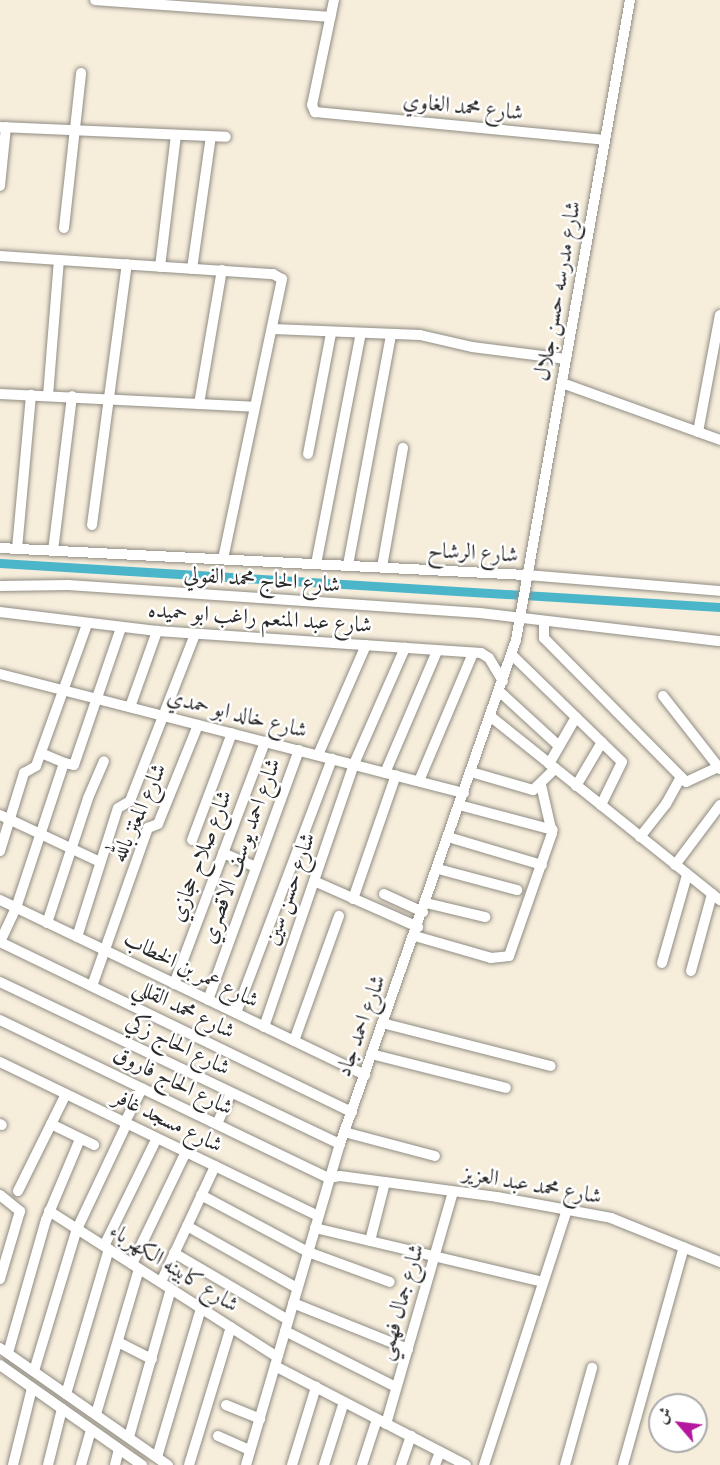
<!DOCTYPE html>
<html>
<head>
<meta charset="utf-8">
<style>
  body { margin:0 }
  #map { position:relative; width:720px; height:1465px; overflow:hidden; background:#f6eddb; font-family:"Libre Bodoni",Amiri,serif }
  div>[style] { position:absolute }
  .canal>* { height:9px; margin:-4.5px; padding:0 4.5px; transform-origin:4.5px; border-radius:4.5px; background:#4bb5c9 }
  .roads { filter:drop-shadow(0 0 2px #908c83) drop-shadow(0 0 2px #908c83) }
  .minor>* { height:10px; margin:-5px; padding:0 5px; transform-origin:5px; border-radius:5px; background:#fff }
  span { translate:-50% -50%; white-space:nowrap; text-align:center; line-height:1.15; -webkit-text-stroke:5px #fff; paint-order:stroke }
  .street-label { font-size:22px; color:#2b2b2b }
  .north { position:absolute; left:648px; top:1393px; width:60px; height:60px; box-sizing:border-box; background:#fff; border:2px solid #aaa; border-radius:50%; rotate:298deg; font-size:16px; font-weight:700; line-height:24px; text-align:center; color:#2b2b2b }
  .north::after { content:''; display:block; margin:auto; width:21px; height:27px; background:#b5179e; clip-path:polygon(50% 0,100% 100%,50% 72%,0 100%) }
</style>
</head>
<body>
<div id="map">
  <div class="canal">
    <i style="left:0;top:563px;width:721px;rotate:3.5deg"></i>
  </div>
  <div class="roads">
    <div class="minor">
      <i style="left:95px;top:0;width:236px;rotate:4.1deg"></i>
      <i style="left:334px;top:0;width:107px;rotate:101.8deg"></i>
      <i style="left:312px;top:105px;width:8px;rotate:67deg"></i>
      <i style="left:315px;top:112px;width:291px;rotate:5.5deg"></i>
      <i style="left:0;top:127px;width:226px;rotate:2.5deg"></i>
      <i style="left:0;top:186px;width:59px;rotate:-84.2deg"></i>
      <i style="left:64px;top:228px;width:156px;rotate:-83.7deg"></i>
      <i style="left:0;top:256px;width:274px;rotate:3.8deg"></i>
      <i style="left:273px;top:274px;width:10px;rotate:29deg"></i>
      <i style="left:282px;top:279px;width:286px;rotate:101.9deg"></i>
      <i style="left:160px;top:267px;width:133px;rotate:-83.1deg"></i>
      <i style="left:192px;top:269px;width:134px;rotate:-81.9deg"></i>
      <i style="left:273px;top:329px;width:147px;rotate:2.3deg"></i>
      <i style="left:420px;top:335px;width:53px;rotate:13deg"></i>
      <i style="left:472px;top:347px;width:95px;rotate:7.3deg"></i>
      <i style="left:562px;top:383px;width:168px;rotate:19.8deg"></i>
      <i style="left:0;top:394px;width:254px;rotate:2.9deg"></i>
      <i style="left:48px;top:396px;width:136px;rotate:-85.4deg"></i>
      <i style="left:199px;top:404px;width:136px;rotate:-80.3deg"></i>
      <i style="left:698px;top:432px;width:119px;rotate:-79.4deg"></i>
      <i style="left:308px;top:454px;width:123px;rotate:-79.2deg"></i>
      <i style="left:92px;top:525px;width:263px;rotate:-82.4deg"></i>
      <i style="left:0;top:548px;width:527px;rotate:2.94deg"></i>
      <i style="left:526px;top:575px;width:195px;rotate:4.7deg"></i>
      <i style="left:17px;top:549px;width:155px;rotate:-84.8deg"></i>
      <i style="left:53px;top:551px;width:156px;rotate:-83deg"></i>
      <i style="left:316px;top:564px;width:235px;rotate:-79deg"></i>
      <i style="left:348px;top:565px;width:234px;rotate:-79.4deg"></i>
      <i style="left:382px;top:567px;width:121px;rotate:-80deg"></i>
      <i style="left:0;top:586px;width:68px;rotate:-0.8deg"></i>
      <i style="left:68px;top:585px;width:413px;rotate:3.9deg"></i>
      <i style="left:480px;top:613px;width:242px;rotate:6.7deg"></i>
      <i style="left:0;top:612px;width:158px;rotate:6.9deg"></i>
      <i style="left:157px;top:631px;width:325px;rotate:3.9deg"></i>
      <i style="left:481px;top:653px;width:9px;rotate:32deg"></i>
      <i style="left:489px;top:658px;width:27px;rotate:59deg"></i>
      <i style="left:544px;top:621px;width:17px;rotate:90deg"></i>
      <i style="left:544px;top:638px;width:202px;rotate:45.4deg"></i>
      <i style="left:686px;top:782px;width:38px;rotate:-25deg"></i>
      <i style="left:512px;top:655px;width:153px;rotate:44.2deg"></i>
      <i style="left:622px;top:762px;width:48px;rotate:116deg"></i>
      <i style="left:0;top:674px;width:479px;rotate:14.4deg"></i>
      <i style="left:499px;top:691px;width:81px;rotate:42.5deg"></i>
      <i style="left:663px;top:696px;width:93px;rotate:52deg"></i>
      <i style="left:130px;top:707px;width:81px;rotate:-70.4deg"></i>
      <i style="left:490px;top:716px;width:295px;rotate:38.7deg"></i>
      <i style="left:41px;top:753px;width:25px;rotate:23deg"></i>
      <i style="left:318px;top:755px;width:120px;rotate:-66.4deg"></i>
      <i style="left:549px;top:764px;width:54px;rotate:-60.1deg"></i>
      <i style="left:471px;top:772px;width:65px;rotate:16.2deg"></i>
      <i style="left:533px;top:790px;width:30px;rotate:-44deg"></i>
      <i style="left:385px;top:773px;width:133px;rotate:-66.9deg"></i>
      <i style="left:419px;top:781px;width:139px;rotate:-67.1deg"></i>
      <i style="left:576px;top:786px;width:51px;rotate:-59.4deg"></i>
      <i style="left:459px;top:805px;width:97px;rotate:14.9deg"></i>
      <i style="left:0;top:815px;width:110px;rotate:25.2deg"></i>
      <i style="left:448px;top:837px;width:98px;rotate:16.6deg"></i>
      <i style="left:640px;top:837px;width:42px;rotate:-51.8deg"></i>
      <i style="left:666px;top:804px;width:31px;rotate:-61deg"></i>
      <i style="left:192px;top:840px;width:114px;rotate:-69.5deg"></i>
      <i style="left:0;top:851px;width:82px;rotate:-72.9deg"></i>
      <i style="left:24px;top:773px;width:14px;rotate:-30deg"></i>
      <i style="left:36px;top:766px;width:151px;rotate:-70.2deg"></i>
      <i style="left:223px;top:853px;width:36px;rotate:23deg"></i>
      <i style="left:675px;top:865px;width:75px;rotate:-53.1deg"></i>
      <i style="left:438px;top:869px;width:82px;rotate:14.9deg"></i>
      <i style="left:314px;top:881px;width:114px;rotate:23.9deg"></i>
      <i style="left:384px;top:894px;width:43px;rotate:24.8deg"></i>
      <i style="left:353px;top:899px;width:131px;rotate:-70.9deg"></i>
      <i style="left:0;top:900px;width:405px;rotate:25.6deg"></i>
      <i style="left:426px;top:903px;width:61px;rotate:13.3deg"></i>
      <i style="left:47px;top:923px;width:132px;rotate:-71.8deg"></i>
      <i style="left:88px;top:798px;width:40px;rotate:-66.6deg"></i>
      <i style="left:415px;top:936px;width:79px;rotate:16.1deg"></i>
      <i style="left:491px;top:958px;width:18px;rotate:-6deg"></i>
      <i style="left:509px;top:956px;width:130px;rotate:-70.7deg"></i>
      <i style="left:552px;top:833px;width:49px;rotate:-102.9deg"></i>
      <i style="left:77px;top:937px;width:135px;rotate:-72.4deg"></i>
      <i style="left:118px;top:808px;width:14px;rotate:-30deg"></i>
      <i style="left:130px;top:801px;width:179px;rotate:-68.7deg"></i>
      <i style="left:0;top:942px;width:391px;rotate:25.8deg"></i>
      <i style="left:0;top:942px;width:38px;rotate:-65deg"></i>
      <i style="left:16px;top:908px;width:153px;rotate:-71.7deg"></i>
      <i style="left:64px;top:763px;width:10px;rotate:11deg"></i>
      <i style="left:74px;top:765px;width:145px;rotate:-71.1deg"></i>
      <i style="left:662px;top:963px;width:91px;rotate:-74.1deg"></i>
      <i style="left:691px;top:971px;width:80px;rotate:-74.7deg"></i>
      <i style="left:0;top:982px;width:377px;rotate:25.5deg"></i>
      <i style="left:174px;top:984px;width:259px;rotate:-69.4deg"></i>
      <i style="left:92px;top:986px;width:168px;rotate:-70.5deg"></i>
      <i style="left:148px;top:828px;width:11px;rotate:-22deg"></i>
      <i style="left:158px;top:824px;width:107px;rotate:-68deg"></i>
      <i style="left:208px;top:1000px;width:266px;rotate:-70deg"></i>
      <i style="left:236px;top:1013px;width:272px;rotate:-69.3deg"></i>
      <i style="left:0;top:1020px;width:365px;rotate:25.7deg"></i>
      <i style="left:329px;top:1178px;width:11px;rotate:-10deg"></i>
      <i style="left:340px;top:1176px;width:158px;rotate:7.6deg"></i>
      <i style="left:497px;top:1197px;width:116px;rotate:10.4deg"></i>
      <i style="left:611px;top:1218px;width:118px;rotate:22deg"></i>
      <i style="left:382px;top:1023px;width:174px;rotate:14.3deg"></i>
      <i style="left:264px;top:1027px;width:278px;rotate:-71.1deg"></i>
      <i style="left:354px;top:764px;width:127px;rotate:-66.3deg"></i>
      <i style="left:294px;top:1041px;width:133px;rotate:-70.2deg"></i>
      <i style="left:371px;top:1054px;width:139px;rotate:14.1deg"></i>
      <i style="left:0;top:1062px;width:353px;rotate:25.8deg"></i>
      <i style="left:125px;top:1122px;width:38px;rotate:-63deg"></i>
      <i style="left:0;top:1124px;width:2px;rotate:27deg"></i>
      <i style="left:51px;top:1124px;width:48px;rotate:26deg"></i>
      <i style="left:217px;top:1124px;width:34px;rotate:-66deg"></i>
      <i style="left:344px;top:1132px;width:94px;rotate:14.8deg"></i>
      <i style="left:18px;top:1191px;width:108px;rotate:-63.7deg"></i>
      <i style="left:0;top:1195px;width:26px;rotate:39deg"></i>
      <i style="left:20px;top:1211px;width:71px;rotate:106.4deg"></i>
      <i style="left:201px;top:1195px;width:121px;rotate:28deg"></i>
      <i style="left:308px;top:1252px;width:87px;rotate:20.1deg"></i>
      <i style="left:49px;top:1211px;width:271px;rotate:32.6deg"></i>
      <i style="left:187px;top:1226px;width:126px;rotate:29.4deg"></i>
      <i style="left:315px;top:1228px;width:234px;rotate:13.3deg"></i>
      <i style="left:370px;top:1241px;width:61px;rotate:-75.7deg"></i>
      <i style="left:104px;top:1246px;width:120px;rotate:-63.9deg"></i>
      <i style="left:174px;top:1253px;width:132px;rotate:30.4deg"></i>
      <i style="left:132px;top:1264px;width:124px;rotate:-64.3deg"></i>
      <i style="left:161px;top:1282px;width:128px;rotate:-65deg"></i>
      <i style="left:293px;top:1303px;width:124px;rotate:21.8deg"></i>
      <i style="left:285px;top:1331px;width:124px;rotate:26.8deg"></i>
      <i style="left:118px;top:1342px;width:38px;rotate:27deg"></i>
      <i style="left:0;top:1348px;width:205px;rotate:34.9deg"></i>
      <i style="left:8px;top:1353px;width:138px;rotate:-74.1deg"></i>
      <i style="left:46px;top:1220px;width:88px;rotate:-67.2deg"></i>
      <i style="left:0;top:1365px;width:174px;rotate:35.2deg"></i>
      <i style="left:275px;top:1366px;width:215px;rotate:27.4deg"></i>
      <i style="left:34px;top:1371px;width:148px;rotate:-73.2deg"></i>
      <i style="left:77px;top:1229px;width:117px;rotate:-64.7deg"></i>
      <i style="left:66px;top:1394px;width:151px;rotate:-73.5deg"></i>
      <i style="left:226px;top:1405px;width:37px;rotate:22deg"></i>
      <i style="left:96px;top:1414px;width:151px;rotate:-73.5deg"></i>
      <i style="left:386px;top:1424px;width:241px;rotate:-73.9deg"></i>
      <i style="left:218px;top:1436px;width:35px;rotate:24deg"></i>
      <i style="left:129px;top:1437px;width:154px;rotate:-74.2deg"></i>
      <i style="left:157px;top:1457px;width:155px;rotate:-73.5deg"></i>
      <i style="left:13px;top:1465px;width:79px;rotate:-76.1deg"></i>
      <i style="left:48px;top:1465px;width:58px;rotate:-76deg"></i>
      <i style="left:81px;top:1465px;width:36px;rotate:-74deg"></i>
      <i style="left:115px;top:1465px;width:16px;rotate:-76deg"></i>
      <i style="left:189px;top:1465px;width:144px;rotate:-73.1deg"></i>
      <i style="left:246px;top:1465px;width:334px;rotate:-73.7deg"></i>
      <i style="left:340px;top:1144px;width:534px;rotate:-70.75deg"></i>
      <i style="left:516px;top:640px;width:650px;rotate:-79.9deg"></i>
      <i style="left:292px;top:1465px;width:82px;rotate:-72.9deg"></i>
      <i style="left:324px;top:1465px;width:66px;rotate:-72.4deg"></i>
      <i style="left:362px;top:1465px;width:48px;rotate:-71.9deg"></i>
      <i style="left:401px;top:1465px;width:31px;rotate:-71deg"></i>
      <i style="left:435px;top:1465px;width:14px;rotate:-69deg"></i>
      <i style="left:484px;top:1465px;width:268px;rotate:-72deg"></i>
      <i style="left:565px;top:1465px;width:101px;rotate:-74.4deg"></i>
      <i style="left:623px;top:1465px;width:226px;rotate:-74.4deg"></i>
    </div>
  </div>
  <div class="street-label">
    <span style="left:463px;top:107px;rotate:6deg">شارع محمد الغاوي</span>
    <span style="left:558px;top:291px;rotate:-80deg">شارع مدرسه حسن جلال</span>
    <span style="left:473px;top:553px;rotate:3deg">شارع الرشاح</span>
    <span style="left:262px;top:580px;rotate:4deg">شارع الحاج محمد الفولي</span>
    <span style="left:260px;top:618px;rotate:4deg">شارع عبد المنعم راغب ابو حميده</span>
    <span style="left:237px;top:714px;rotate:14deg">شارع خالد ابو حمدي</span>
    <span style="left:139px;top:813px;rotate:-66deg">شارع المعتز بالله</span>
    <span style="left:241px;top:851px;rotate:-70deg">شارع احمد يوسف الاقصري</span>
    <span style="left:201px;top:856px;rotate:-69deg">شارع صلاح حجازي</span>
    <span style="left:290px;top:889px;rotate:-71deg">شارع حسن سين</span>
    <span style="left:191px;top:970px;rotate:26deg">شارع عمر بن الخطاب</span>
    <span style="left:184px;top:1009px;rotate:26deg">شارع محمد القللي</span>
    <span style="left:361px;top:1026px;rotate:-70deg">شارع احمد جاد</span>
    <span style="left:178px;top:1045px;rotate:26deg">شارع الحاج زكي</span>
    <span style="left:173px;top:1081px;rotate:26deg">شارع الحاج فاروق</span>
    <span style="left:168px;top:1121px;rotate:26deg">شارع مسجد غافر</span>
    <span style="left:532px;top:1185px;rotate:10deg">شارع محمد عبد العزيز</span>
    <span style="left:174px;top:1268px;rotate:32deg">شارع كابينه الكهرباء</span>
    <span style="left:401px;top:1302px;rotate:-74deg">شارع جمال فهمي</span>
  </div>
  <div class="north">ش</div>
</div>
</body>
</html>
